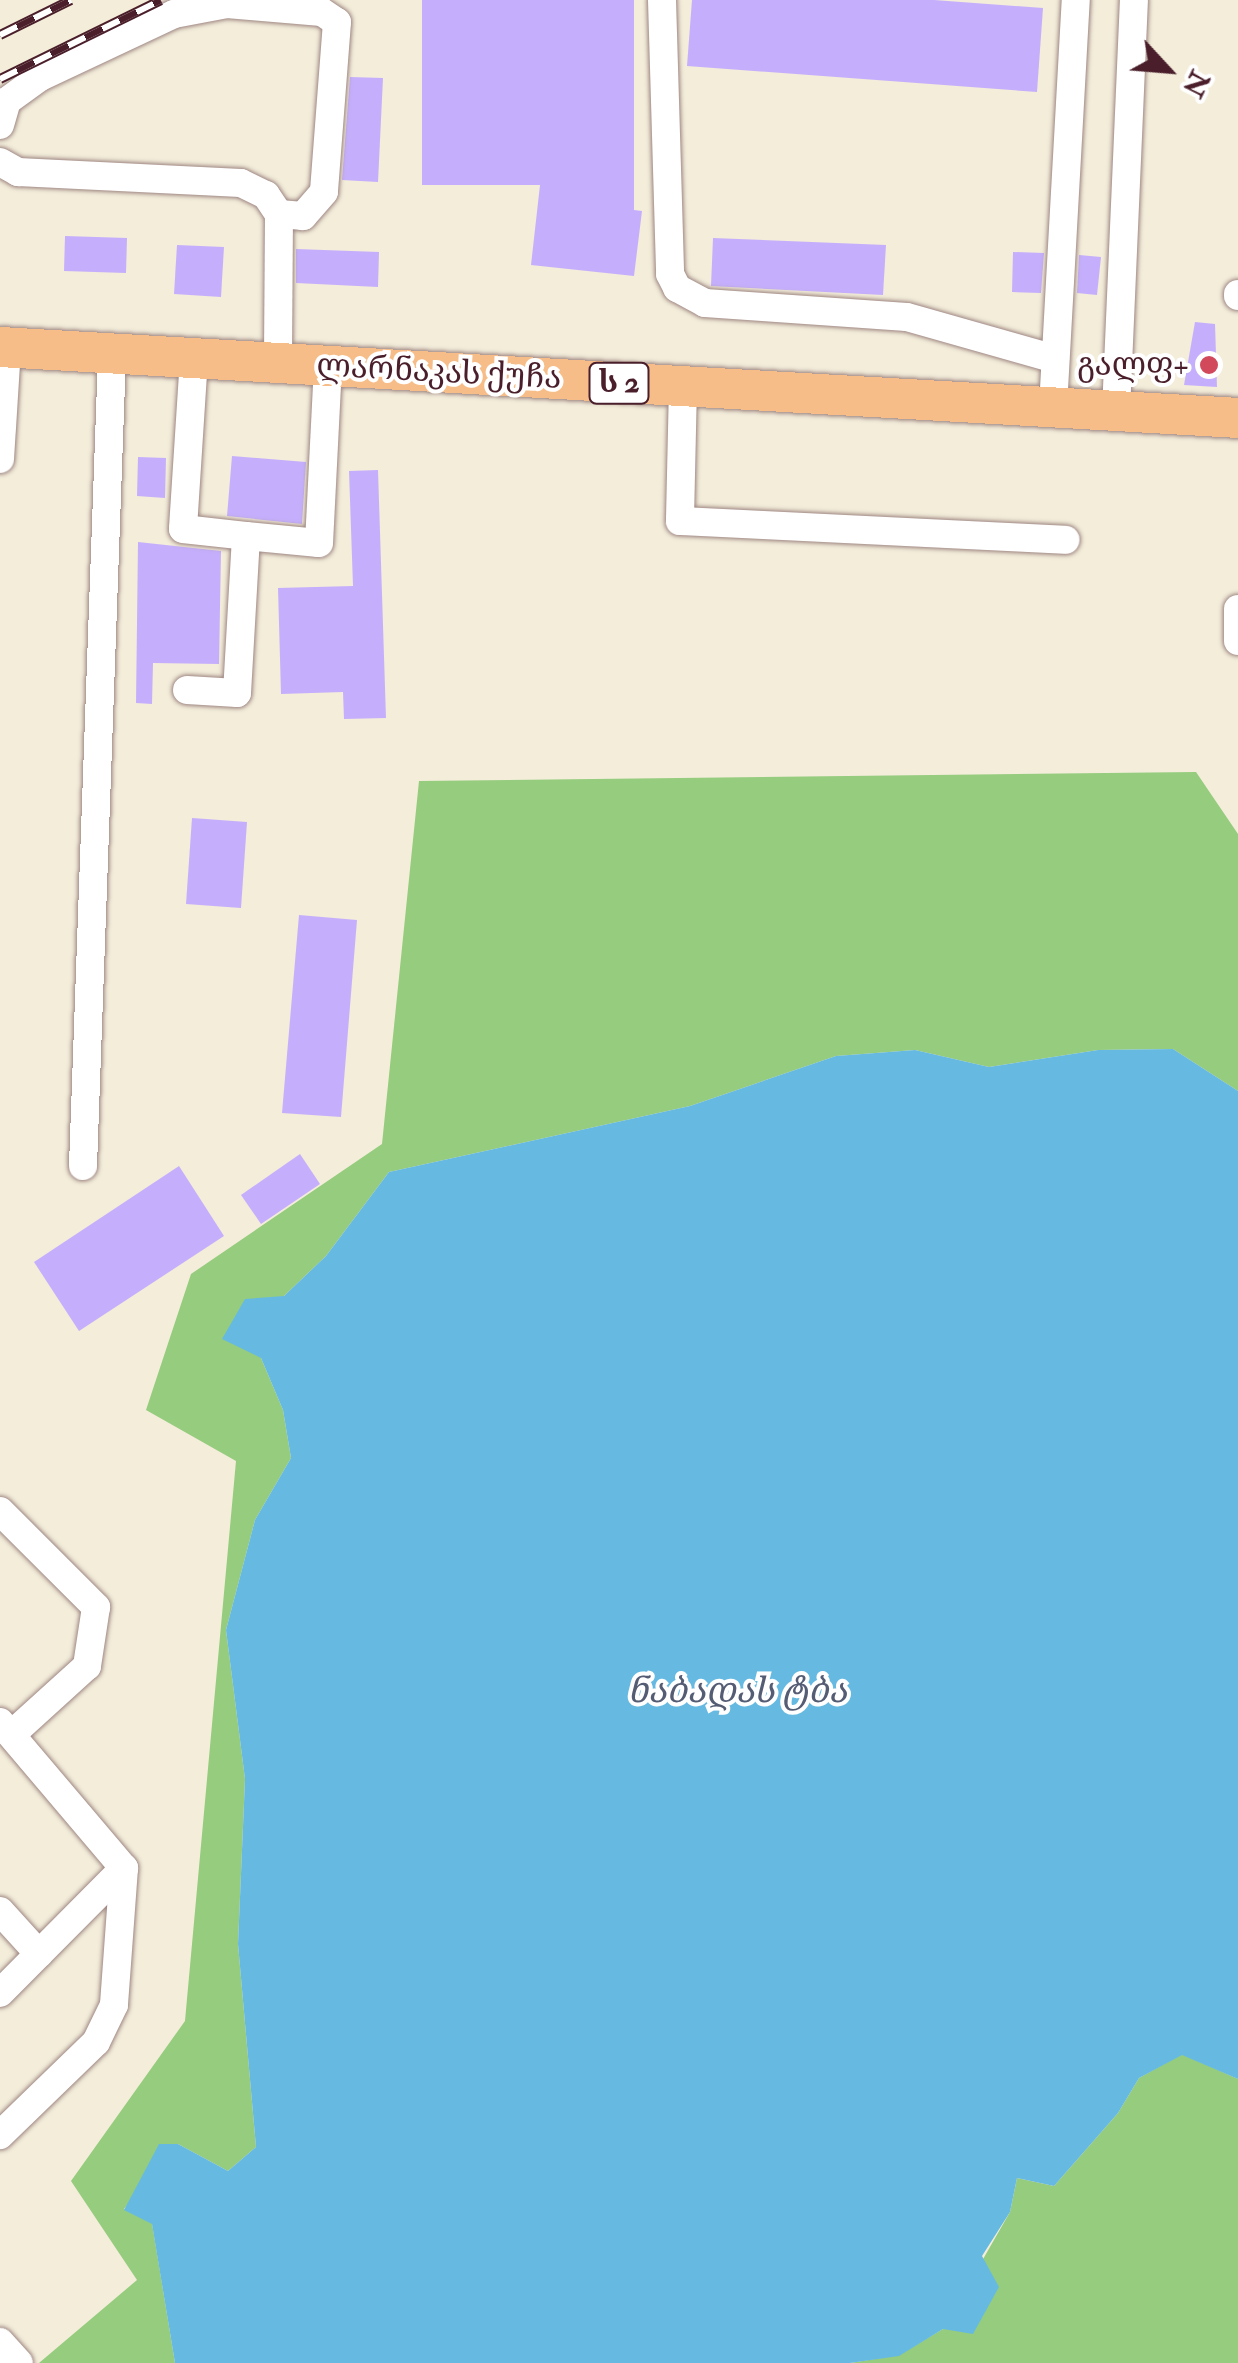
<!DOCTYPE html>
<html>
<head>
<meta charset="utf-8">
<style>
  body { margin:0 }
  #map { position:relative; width:1238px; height:2363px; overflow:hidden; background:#f3edda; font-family:"IM FELL Double Pica","Noto Serif Georgian",serif }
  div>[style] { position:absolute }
  .green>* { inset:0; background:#95cc7e }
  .water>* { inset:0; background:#66bae2 }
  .building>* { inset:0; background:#c5affc }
  .roads { filter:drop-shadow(0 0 2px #9e8682) drop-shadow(0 0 2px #9e8682) }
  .minor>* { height:28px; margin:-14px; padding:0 14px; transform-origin:14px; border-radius:14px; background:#fff }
  .highway>* { height:40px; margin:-20px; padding:0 20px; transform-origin:20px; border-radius:20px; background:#f7bd88 }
  .rail>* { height:10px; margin-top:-5px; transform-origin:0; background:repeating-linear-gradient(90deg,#fff 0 19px,#4a1f2b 0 38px); box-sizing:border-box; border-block:2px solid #4a1f2b }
  .dots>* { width:28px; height:28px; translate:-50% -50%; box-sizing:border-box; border:5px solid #fff; border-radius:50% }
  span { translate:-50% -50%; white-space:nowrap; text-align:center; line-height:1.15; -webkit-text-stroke:8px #fff; paint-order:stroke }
  .shield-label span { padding:2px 8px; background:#fff; border:2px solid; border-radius:8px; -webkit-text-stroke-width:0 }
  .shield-label { font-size:30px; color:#4a1f2b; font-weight:700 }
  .poi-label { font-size:32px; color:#4a1f2b }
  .right { translate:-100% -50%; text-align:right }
  .street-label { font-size:32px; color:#4a1f2b }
  .water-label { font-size:35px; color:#555d74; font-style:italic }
  .north { position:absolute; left:1118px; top:20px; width:100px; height:100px; -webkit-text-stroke:8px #fff; paint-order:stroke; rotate:116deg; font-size:28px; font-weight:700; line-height:40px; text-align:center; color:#4a1f2b }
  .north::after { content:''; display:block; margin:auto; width:35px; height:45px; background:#4a1f2b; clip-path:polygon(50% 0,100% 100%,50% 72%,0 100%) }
</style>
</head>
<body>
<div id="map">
  <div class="green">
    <i style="clip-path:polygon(1196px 772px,1238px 834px,1238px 1091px,1173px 1049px,1098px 1050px,989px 1067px,915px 1050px,836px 1056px,690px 1106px,389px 1172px,326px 1256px,284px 1296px,261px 1358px,283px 1410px,291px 1458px,255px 1520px,226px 1630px,245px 1779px,238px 1944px,256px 2147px,228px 2171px,178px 2144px,124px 2209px,152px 2223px,175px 2363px,39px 2363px,137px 2280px,71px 2181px,185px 2021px,236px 1461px,146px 1410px,191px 1274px,382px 1144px,419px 781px)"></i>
    <i style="clip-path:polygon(1182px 2054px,1238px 2079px,1238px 2363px,850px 2363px,899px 2355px,943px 2329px,1010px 2212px,1017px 2178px,1054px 2186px,1118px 2113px,1139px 2078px)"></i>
  </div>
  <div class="water">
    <i style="clip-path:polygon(1173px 1049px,1238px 1091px,1238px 2079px,1182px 2055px,1139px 2078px,1118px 2113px,1054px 2186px,1017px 2178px,1010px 2212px,982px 2256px,999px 2287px,973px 2334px,943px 2329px,899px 2356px,850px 2363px,175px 2363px,152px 2224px,124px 2210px,159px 2144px,178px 2144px,228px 2171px,256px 2147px,238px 1944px,245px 1779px,226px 1630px,255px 1520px,291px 1458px,283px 1410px,261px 1358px,222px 1339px,245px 1299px,284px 1296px,326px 1256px,389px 1172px,690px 1106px,836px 1056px,915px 1050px,989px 1067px,1098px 1050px)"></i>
  </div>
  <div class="building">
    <i style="clip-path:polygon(422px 0,634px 0,634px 210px,642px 211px,634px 276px,531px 265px,540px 185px,422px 185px)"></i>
    <i style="clip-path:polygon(692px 0,934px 0,1043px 8px,1037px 92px,687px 66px)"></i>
    <i style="clip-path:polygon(350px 77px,383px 78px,378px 182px,342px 180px)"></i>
    <i style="clip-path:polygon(65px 236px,127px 238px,126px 273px,64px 271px)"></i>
    <i style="clip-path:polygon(713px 238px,886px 245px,883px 295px,711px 286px)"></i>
    <i style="clip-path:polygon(177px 245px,224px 247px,221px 297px,174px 294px)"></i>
    <i style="clip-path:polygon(296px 249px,379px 252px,378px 287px,296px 283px)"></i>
    <i style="clip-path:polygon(1013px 252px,1044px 253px,1041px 293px,1012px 292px)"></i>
    <i style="clip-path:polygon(1079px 255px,1101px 257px,1097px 295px,1077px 293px)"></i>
    <i style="clip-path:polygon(1195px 322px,1215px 324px,1217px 387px,1184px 385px)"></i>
    <i style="clip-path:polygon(232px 456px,306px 462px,302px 524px,227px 516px)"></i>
    <i style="clip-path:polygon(138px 457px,166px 458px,165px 498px,137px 496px)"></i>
    <i style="clip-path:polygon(378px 470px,386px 718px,344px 719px,343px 692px,281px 694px,278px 588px,353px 586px,349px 471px)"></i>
    <i style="clip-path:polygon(138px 542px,221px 551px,219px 664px,153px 663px,152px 704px,136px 703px)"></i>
    <i style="clip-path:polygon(192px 818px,247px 822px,241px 908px,186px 904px)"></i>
    <i style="clip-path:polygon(299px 915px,357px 920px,341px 1117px,282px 1113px)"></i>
    <i style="clip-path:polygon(300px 1154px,320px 1184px,261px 1224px,241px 1195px)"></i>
    <i style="clip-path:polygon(179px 1166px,224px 1236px,79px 1331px,34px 1262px)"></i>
  </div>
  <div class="roads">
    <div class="minor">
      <i style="left:662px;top:0;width:274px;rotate:88.3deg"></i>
      <i style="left:670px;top:274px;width:16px;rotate:63deg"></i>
      <i style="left:677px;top:288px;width:32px;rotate:28deg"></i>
      <i style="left:705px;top:303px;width:202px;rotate:4deg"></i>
      <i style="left:907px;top:317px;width:154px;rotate:15.8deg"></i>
      <i style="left:0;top:125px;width:25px;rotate:-74deg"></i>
      <i style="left:7px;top:101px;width:41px;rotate:-36deg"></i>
      <i style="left:40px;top:77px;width:148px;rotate:-25.2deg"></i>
      <i style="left:174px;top:14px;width:54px;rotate:-10.7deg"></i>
      <i style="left:227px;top:4px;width:95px;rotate:4.8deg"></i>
      <i style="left:322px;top:12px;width:18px;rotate:34deg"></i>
      <i style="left:337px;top:22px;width:170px;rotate:94.4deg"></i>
      <i style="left:324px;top:192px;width:32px;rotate:131deg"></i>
      <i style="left:303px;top:216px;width:24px;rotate:-175deg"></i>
      <i style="left:0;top:162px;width:21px;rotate:29deg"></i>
      <i style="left:18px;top:172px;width:223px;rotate:2.8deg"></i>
      <i style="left:241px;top:183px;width:28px;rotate:26deg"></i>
      <i style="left:266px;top:195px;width:23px;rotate:56deg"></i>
      <i style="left:279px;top:214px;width:149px;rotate:90.4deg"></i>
      <i style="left:1238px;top:294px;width:2px;rotate:90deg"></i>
      <i style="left:194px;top:358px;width:171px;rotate:93.7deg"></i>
      <i style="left:183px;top:529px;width:63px;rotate:6.3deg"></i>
      <i style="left:683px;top:386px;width:135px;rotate:91.3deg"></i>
      <i style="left:680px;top:521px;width:386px;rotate:2.8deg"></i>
      <i style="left:1053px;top:407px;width:408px;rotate:-86.8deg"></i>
      <i style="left:1116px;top:411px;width:411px;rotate:-87.5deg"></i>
      <i style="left:0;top:459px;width:112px;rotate:-86.4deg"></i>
      <i style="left:1238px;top:609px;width:32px;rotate:90deg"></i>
      <i style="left:187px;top:690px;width:50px;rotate:3.4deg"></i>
      <i style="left:237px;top:693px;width:157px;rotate:-86.7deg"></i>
      <i style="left:246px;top:536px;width:73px;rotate:5.5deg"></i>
      <i style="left:319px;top:543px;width:177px;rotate:-87.1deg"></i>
      <i style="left:83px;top:1166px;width:813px;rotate:-87.95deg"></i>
      <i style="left:0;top:1511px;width:136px;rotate:45deg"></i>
      <i style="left:96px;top:1607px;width:60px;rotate:98.7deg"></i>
      <i style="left:87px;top:1666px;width:101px;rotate:137.8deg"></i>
      <i style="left:0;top:1722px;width:192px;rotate:49.7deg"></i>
      <i style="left:124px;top:1868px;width:137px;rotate:94.2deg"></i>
      <i style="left:114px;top:2005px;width:41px;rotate:115.9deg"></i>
      <i style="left:96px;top:2042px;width:134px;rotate:135.9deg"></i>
      <i style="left:0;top:1911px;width:58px;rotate:47.8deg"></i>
      <i style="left:0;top:1993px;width:176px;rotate:-45.2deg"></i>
      <i style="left:0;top:2342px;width:28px;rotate:48deg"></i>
    </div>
    <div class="highway">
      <i style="left:0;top:347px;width:1240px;rotate:3.28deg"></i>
    </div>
  </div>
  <div class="rail">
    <i style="left:0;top:35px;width:79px;rotate:-26.2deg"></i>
    <i style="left:0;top:79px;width:179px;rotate:-26.1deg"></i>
  </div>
  <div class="dots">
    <i style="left:1209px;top:365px;background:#d1495b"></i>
  </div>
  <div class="shield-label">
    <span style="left:619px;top:383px">ს 2</span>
  </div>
  <div class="poi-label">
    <span class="right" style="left:1189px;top:365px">გალფ+</span>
  </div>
  <div class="street-label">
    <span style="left:439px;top:372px;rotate:3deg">ლარნაკას ქუჩა</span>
  </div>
  <div class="water-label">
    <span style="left:737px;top:1691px">ნაბადას ტბა</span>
  </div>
  <div class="north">N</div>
</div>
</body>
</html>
